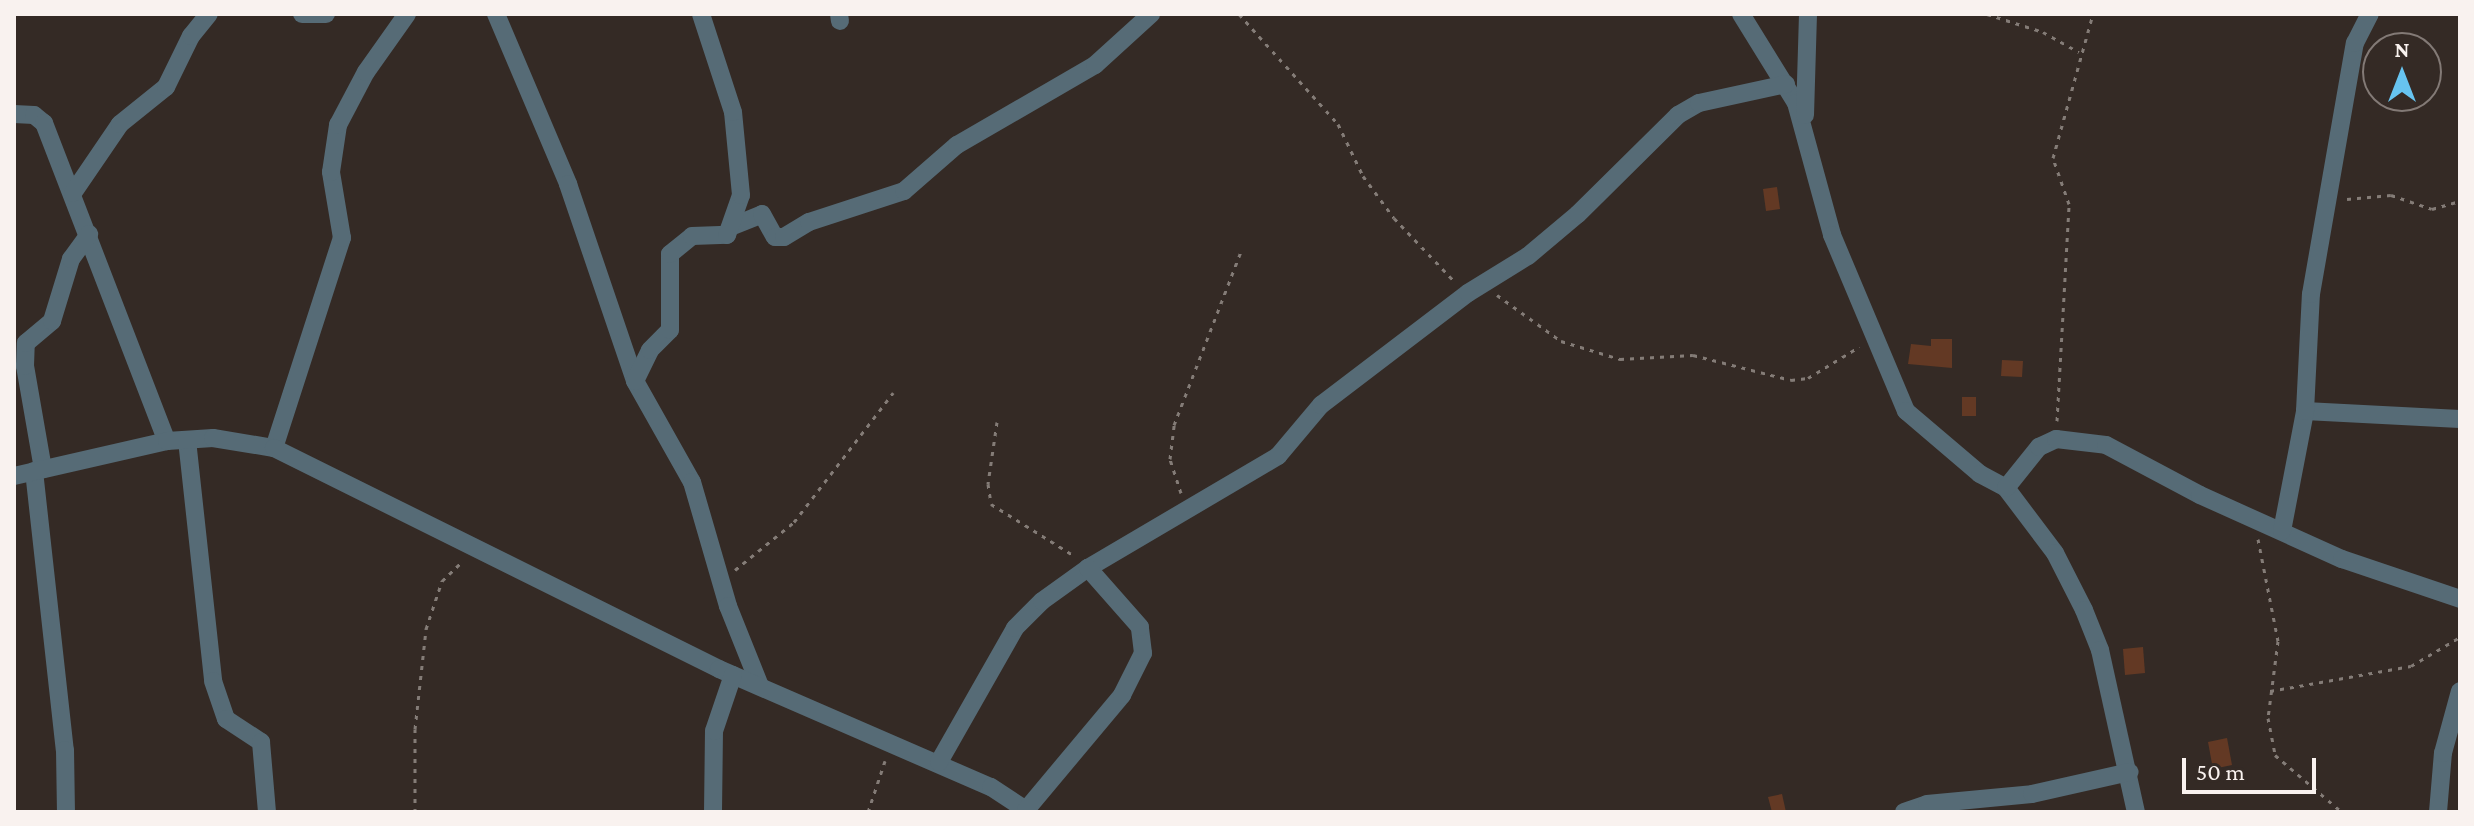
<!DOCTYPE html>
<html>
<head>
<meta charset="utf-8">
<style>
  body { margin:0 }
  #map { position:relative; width:2474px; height:826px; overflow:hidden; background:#342a25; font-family:"Crimson Pro",serif }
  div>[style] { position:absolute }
  .building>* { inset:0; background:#633924 }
  .path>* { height:3px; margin-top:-1.5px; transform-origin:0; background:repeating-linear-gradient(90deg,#847c77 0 4px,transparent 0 10px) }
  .minor>* { height:18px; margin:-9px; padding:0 9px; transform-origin:9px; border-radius:9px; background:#566b76 }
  span { translate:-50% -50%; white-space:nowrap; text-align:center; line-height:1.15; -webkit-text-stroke:6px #342a25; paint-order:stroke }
  .frame { position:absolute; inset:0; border:16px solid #f9f2ef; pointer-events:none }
  .north { position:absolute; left:2362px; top:32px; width:80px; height:80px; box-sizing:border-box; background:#342a25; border:2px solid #837a76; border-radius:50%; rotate:0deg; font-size:22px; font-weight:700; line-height:32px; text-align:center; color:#f9f2ef }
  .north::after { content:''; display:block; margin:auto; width:28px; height:36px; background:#67c4f0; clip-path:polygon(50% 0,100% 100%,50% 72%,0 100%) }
  .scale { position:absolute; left:2182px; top:758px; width:134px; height:36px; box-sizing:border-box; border:4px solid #f9f2ef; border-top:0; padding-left:10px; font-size:24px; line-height:28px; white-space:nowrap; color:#f9f2ef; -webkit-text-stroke:6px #342a25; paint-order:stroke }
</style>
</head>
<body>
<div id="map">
  <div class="building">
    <i style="clip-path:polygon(1777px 187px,1780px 209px,1766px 211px,1763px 189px)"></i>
    <i style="clip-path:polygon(1931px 339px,1952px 339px,1952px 368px,1908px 364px,1911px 344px,1931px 346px)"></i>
    <i style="clip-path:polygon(2002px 360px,2023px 361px,2022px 377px,2001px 376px)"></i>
    <i style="clip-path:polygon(1962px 397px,1976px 397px,1976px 416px,1962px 416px)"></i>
    <i style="clip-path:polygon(2143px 647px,2145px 673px,2125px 675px,2123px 649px)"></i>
    <i style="clip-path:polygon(2227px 738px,2232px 765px,2213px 769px,2208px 742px)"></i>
    <i style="clip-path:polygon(1782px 794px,1786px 812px,1772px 812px,1768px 797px)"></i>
  </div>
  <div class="path">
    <i style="left:1239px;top:14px;width:148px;rotate:48deg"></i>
    <i style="left:1338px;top:124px;width:58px;rotate:64.3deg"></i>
    <i style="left:1363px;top:176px;width:52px;rotate:53.6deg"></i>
    <i style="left:1394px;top:218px;width:86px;rotate:46.4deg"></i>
    <i style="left:1987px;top:14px;width:59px;rotate:17.8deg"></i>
    <i style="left:2043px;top:32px;width:41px;rotate:29.1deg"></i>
    <i style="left:2347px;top:199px;width:44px;rotate:-5.2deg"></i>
    <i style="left:2391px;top:195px;width:43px;rotate:18.9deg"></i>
    <i style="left:2432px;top:209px;width:29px;rotate:-16deg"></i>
    <i style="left:1497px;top:295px;width:79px;rotate:35.7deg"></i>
    <i style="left:1561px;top:341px;width:62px;rotate:17deg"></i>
    <i style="left:1620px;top:359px;width:73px;rotate:-3.1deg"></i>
    <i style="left:1693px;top:355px;width:101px;rotate:14.3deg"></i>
    <i style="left:1791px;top:380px;width:17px;rotate:-7deg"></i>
    <i style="left:1808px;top:378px;width:60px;rotate:-31.3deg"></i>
    <i style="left:2057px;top:421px;width:217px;rotate:-86.8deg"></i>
    <i style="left:2069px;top:204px;width:49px;rotate:-109.2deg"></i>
    <i style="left:2053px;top:158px;width:149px;rotate:-74.5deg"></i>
    <i style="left:997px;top:422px;width:63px;rotate:98.3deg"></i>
    <i style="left:988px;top:484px;width:20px;rotate:81deg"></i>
    <i style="left:991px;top:504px;width:97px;rotate:31.9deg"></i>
    <i style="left:1181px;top:493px;width:36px;rotate:-108deg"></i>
    <i style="left:1170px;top:459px;width:34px;rotate:-83deg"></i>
    <i style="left:1174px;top:425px;width:189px;rotate:-68.9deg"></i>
    <i style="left:2258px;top:539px;width:104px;rotate:78.9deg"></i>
    <i style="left:2278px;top:641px;width:78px;rotate:97.4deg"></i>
    <i style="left:2268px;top:718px;width:38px;rotate:79deg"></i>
    <i style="left:2275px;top:755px;width:88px;rotate:40.4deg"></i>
    <i style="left:735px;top:570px;width:76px;rotate:-39.1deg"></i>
    <i style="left:794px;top:522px;width:163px;rotate:-52.5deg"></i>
    <i style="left:2270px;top:691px;width:143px;rotate:-10.1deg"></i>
    <i style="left:2411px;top:666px;width:57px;rotate:-30.6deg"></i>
    <i style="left:415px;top:812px;width:83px;rotate:-90deg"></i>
    <i style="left:415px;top:729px;width:101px;rotate:-83.7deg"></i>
    <i style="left:426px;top:629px;width:51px;rotate:-71.6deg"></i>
    <i style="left:442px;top:581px;width:28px;rotate:-44deg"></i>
    <i style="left:868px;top:812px;width:54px;rotate:-71.6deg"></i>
  </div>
  <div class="minor">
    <i style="left:302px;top:14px;width:24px"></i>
    <i style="left:496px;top:14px;width:185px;rotate:67deg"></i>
    <i style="left:568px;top:184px;width:208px;rotate:71.2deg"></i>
    <i style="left:635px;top:381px;width:116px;rotate:60.6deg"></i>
    <i style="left:692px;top:482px;width:129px;rotate:73.8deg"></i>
    <i style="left:728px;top:606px;width:86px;rotate:68.2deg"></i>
    <i style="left:839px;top:14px;width:7px;rotate:82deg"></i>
    <i style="left:1741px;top:14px;width:105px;rotate:58.3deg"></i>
    <i style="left:1796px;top:103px;width:137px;rotate:74.7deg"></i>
    <i style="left:1832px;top:235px;width:191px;rotate:67.2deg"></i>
    <i style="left:1906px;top:411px;width:97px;rotate:40.4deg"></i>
    <i style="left:1980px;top:474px;width:30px;rotate:28deg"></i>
    <i style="left:2006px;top:488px;width:81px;rotate:53deg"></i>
    <i style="left:2055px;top:553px;width:64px;rotate:63deg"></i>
    <i style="left:2084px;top:610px;width:43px;rotate:68.2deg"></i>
    <i style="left:2100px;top:650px;width:166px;rotate:77.5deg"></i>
    <i style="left:14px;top:114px;width:20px;rotate:3deg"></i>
    <i style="left:34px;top:115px;width:13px;rotate:39deg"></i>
    <i style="left:44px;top:123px;width:341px;rotate:68.9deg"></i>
    <i style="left:1805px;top:115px;width:101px;rotate:-88.3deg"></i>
    <i style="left:73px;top:193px;width:83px;rotate:-55.7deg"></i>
    <i style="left:120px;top:124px;width:59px;rotate:-38.8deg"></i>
    <i style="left:166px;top:87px;width:57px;rotate:-63.9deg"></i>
    <i style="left:191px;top:36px;width:28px;rotate:-51deg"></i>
    <i style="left:733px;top:226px;width:31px;rotate:-22deg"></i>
    <i style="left:762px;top:214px;width:26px;rotate:61deg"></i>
    <i style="left:775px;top:237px;width:9px"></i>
    <i style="left:784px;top:237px;width:29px;rotate:-31deg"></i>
    <i style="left:809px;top:222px;width:100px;rotate:-18.1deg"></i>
    <i style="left:904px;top:191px;width:70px;rotate:-41deg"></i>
    <i style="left:957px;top:145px;width:160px;rotate:-30.1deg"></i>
    <i style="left:1095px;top:65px;width:76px;rotate:-42.3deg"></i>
    <i style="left:635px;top:381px;width:34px;rotate:-64deg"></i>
    <i style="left:650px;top:350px;width:28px;rotate:-45deg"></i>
    <i style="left:670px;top:330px;width:76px;rotate:-90deg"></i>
    <i style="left:670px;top:254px;width:28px;rotate:-39deg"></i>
    <i style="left:692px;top:236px;width:35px;rotate:-2deg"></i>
    <i style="left:727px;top:235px;width:42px;rotate:-70.7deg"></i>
    <i style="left:741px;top:195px;width:83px;rotate:-95.5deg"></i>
    <i style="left:733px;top:112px;width:103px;rotate:-108.1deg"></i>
    <i style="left:2305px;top:411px;width:155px;rotate:3deg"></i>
    <i style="left:187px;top:440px;width:242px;rotate:83.8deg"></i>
    <i style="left:213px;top:681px;width:40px;rotate:71.1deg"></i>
    <i style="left:226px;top:719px;width:42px;rotate:33.3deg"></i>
    <i style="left:261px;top:742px;width:70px;rotate:85.1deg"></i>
    <i style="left:274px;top:448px;width:221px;rotate:-72.1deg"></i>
    <i style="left:342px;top:238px;width:67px;rotate:-99.5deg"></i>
    <i style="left:331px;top:172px;width:48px;rotate:-81.5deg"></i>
    <i style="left:338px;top:125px;width:60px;rotate:-62.2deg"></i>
    <i style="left:366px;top:72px;width:71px;rotate:-54.7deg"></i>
    <i style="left:43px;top:469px;width:105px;rotate:-99.9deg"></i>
    <i style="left:25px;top:366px;width:23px;rotate:-88deg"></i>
    <i style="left:26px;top:343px;width:34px;rotate:-40deg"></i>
    <i style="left:52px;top:321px;width:65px;rotate:-73deg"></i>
    <i style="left:71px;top:259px;width:31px;rotate:-54deg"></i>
    <i style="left:34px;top:471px;width:281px;rotate:83.7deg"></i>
    <i style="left:65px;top:750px;width:62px;rotate:89.1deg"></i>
    <i style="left:14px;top:476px;width:157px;rotate:-12.9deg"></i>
    <i style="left:167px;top:441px;width:46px;rotate:-3.7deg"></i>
    <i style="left:213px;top:438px;width:62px;rotate:9.3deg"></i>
    <i style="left:274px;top:448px;width:497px;rotate:26.4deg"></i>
    <i style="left:719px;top:669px;width:296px;rotate:23.5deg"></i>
    <i style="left:991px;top:787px;width:45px;rotate:33.3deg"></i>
    <i style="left:2006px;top:488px;width:53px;rotate:-51.2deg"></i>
    <i style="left:2039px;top:447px;width:19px;rotate:-25deg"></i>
    <i style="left:2056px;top:439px;width:50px;rotate:6.8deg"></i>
    <i style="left:2106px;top:445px;width:106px;rotate:28deg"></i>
    <i style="left:2200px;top:495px;width:156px;rotate:24.3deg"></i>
    <i style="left:2342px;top:559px;width:125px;rotate:18.7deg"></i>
    <i style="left:2282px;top:531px;width:122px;rotate:-79.1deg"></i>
    <i style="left:2305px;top:411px;width:117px;rotate:-87.1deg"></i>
    <i style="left:2311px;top:294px;width:255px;rotate:-80.1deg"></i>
    <i style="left:2355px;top:43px;width:33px;rotate:-63deg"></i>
    <i style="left:939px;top:762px;width:154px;rotate:-60.4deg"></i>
    <i style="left:1015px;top:628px;width:38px;rotate:-45deg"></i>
    <i style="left:1042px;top:601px;width:57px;rotate:-35.7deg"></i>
    <i style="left:1088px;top:568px;width:221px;rotate:-30.5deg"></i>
    <i style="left:1278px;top:456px;width:67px;rotate:-49.9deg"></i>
    <i style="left:1321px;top:405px;width:185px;rotate:-37.3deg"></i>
    <i style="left:1468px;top:293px;width:70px;rotate:-31.7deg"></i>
    <i style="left:1528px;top:256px;width:65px;rotate:-40deg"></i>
    <i style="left:1578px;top:214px;width:141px;rotate:-44.7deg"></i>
    <i style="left:1678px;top:115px;width:24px;rotate:-30deg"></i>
    <i style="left:1699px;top:103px;width:89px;rotate:-12.3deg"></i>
    <i style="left:1026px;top:810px;width:150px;rotate:-50.1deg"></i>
    <i style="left:1122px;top:695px;width:47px;rotate:-63.4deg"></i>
    <i style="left:1143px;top:653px;width:26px;rotate:-97deg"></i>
    <i style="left:1140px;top:627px;width:79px;rotate:-131.4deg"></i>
    <i style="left:713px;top:812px;width:81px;rotate:-89.3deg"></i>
    <i style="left:714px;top:731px;width:59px;rotate:-71.3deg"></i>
    <i style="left:1904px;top:812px;width:24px;rotate:-19deg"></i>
    <i style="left:1927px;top:804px;width:105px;rotate:-5.4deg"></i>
    <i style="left:2032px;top:794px;width:100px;rotate:-12.7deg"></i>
    <i style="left:2438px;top:812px;width:59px;rotate:-85.2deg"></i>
    <i style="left:2443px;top:753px;width:64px;rotate:-74.7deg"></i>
  </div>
  <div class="frame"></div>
  <div class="north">N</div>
  <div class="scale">50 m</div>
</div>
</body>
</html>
